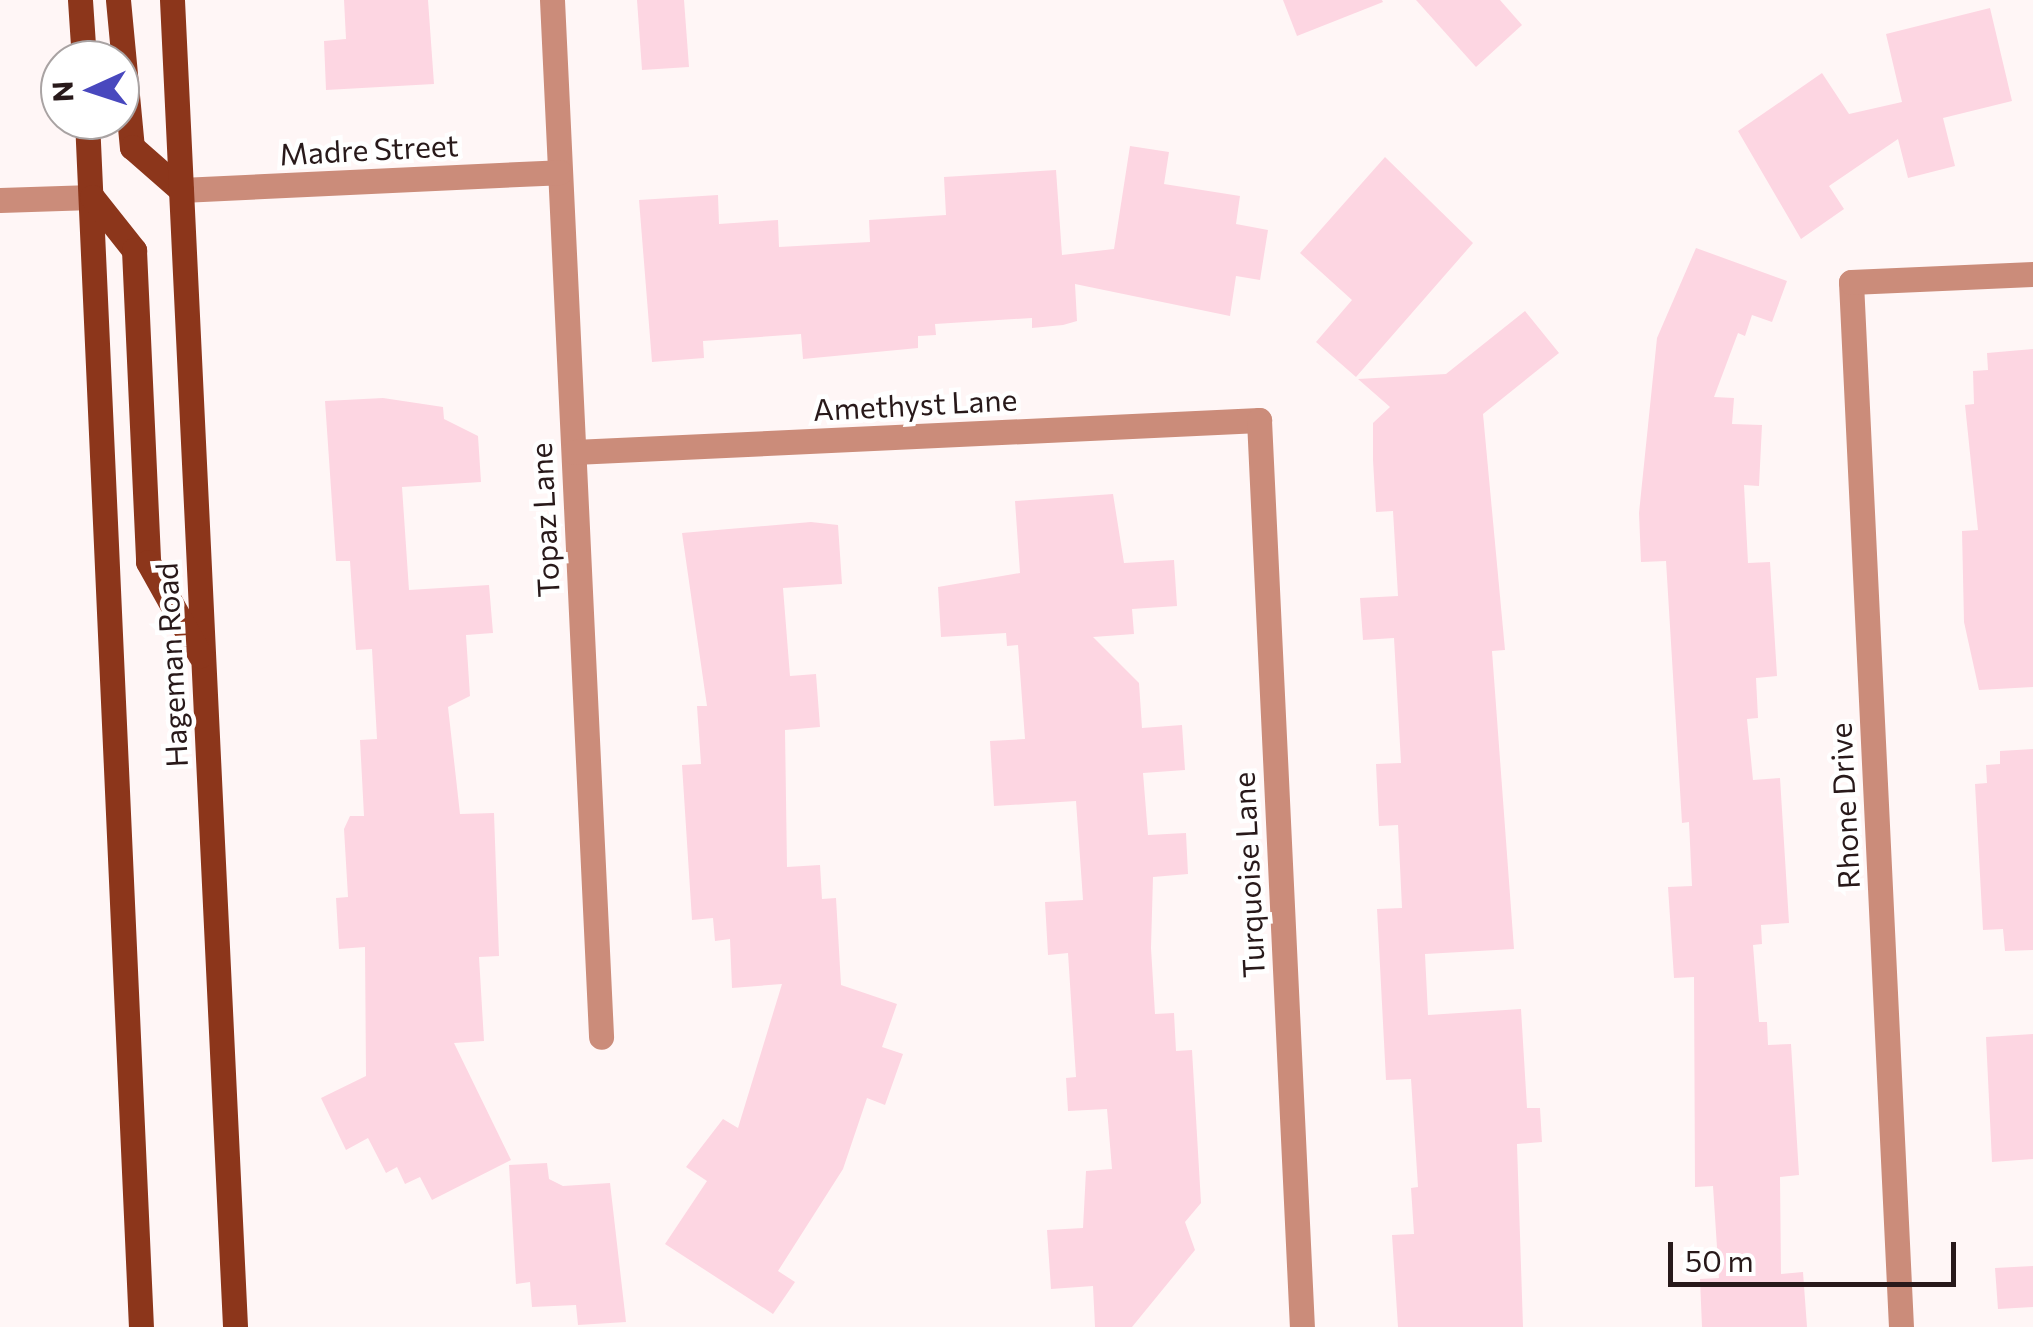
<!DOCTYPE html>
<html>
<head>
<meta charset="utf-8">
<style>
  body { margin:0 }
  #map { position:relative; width:2033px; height:1327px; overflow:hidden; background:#fff6f6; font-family:Commissioner,sans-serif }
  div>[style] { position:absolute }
  .building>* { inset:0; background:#fdd6e2 }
  .minor>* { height:25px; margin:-12.5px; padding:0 12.5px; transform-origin:12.5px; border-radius:12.5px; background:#cb8c7a }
  .major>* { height:25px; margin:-12.5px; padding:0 12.5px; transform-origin:12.5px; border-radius:12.5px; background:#8c361b }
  span { translate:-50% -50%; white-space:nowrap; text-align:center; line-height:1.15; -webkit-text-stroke:9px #fff; paint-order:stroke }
  .street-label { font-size:30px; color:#28191a }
  .north { position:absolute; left:40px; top:40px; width:100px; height:100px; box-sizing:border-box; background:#fff; border:2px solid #a9a3a3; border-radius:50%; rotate:267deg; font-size:28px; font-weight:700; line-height:40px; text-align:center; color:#28191a }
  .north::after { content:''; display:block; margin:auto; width:35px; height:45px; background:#4948be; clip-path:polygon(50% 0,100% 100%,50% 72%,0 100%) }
  .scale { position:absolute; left:1668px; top:1242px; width:288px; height:45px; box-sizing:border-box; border:5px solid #28191a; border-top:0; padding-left:12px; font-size:30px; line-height:35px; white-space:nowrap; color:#28191a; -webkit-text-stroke:8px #fff; paint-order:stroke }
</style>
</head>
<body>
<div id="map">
  <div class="building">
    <i style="clip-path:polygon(344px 0,428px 0,434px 84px,326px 90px,324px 41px,346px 39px)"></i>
    <i style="clip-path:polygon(637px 0,684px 0,689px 67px,642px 70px)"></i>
    <i style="clip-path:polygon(1283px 0,1382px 0,1383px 2px,1297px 36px)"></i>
    <i style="clip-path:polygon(1416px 0,1500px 0,1522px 25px,1476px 67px)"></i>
    <i style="clip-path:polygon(1990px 8px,2012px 101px,1943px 118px,1955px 166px,1908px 178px,1898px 139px,1829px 186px,1844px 209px,1801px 239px,1738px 131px,1822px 73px,1849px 114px,1902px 102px,1886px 34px)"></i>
    <i style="clip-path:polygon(1130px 146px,1169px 152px,1164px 184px,1240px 196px,1236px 224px,1268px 230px,1260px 280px,1236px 276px,1230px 316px,1075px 284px,1077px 321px,1063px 325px,1032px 328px,1032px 318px,935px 324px,936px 335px,918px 336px,918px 348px,803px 359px,801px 334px,703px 341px,704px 358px,652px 362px,639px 200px,718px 195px,719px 224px,778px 220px,779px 247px,870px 242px,869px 220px,946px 215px,944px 177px,1056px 170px,1062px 255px,1114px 249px)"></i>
    <i style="clip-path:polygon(1385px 157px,1473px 243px,1356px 377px,1316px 342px,1352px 300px,1300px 253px)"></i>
    <i style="clip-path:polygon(1696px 248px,1787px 281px,1772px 322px,1752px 315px,1745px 336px,1738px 333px,1714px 397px,1734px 398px,1732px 424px,1762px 425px,1759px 486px,1744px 485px,1748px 563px,1770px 562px,1777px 676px,1756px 678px,1758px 718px,1747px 719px,1753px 780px,1780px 778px,1789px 923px,1761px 925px,1762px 944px,1753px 945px,1759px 1022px,1767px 1022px,1768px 1045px,1791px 1044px,1799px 1175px,1780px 1177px,1781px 1274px,1803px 1272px,1807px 1327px,1702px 1327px,1700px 1279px,1719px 1278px,1713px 1186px,1695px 1187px,1694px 977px,1674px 978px,1668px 887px,1692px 886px,1689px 822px,1682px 823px,1666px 561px,1641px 562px,1639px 513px,1657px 338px)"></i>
    <i style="clip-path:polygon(1525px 311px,1559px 353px,1483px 414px,1505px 650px,1492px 651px,1514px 949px,1425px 954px,1428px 1015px,1521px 1009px,1527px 1108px,1540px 1108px,1542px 1142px,1517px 1144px,1523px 1327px,1398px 1327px,1392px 1235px,1414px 1234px,1411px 1188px,1418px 1187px,1411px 1079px,1386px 1080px,1377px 909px,1402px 908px,1398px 825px,1379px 826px,1376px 764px,1401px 763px,1394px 638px,1363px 640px,1360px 598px,1398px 596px,1393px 511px,1376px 512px,1373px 460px,1373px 423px,1390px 407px,1358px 379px,1446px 374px)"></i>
    <i style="clip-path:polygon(2033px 349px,2033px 687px,1979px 690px,1964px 622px,1962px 531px,1978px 530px,1965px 405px,1974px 404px,1973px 371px,1988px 370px,1987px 353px)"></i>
    <i style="clip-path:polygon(383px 398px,443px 407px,444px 419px,478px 436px,481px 482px,402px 487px,409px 590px,489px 585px,493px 633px,466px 635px,470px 696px,448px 707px,460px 814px,494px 813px,499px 956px,479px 957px,484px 1041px,454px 1043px,511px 1160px,432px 1200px,420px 1177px,405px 1184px,397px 1167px,386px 1173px,368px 1138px,346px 1150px,321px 1098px,366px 1076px,365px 947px,339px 949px,336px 898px,348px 897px,344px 829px,350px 816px,364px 816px,360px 740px,377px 739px,372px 649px,356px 650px,350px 561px,336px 561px,325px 401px)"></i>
    <i style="clip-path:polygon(1113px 494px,1124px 563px,1174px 560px,1177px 606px,1132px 609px,1134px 634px,1093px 637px,1139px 683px,1142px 728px,1182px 725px,1185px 770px,1143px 773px,1148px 835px,1186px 833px,1188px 874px,1153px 877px,1151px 948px,1155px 1014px,1174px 1013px,1176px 1051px,1192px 1050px,1201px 1203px,1185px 1222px,1195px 1250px,1132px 1327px,1095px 1327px,1093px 1286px,1051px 1289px,1047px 1230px,1083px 1228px,1086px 1171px,1112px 1169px,1107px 1109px,1068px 1111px,1066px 1078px,1076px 1077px,1068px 953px,1048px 955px,1045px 902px,1083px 900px,1076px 801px,994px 806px,990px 741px,1025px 739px,1018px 645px,1007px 646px,1006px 633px,941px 637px,938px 587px,1020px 573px,1015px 501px)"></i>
    <i style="clip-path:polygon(811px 522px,838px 525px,842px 584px,783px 588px,790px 676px,816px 674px,820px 727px,785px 730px,787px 867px,820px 865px,822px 899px,836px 898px,841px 985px,897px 1004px,882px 1047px,903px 1054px,885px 1105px,867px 1098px,843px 1169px,778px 1271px,795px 1282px,773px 1314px,665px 1244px,707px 1181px,686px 1167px,723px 1119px,738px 1128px,782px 984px,732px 988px,730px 939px,715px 941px,713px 918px,692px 920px,682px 765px,701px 764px,697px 706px,707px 706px,682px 533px)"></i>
    <i style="clip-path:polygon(2033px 749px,2033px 950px,2005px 951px,2003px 929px,1983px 930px,1975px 784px,1987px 783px,1986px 765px,2000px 764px,2000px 751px)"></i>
    <i style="clip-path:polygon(2033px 1034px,2033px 1159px,1992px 1162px,1986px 1037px)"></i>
    <i style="clip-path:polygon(547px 1163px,549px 1179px,563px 1186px,610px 1183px,626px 1322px,578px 1325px,576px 1305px,532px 1307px,530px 1282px,516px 1284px,509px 1165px)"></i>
    <i style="clip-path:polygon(2033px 1266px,2033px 1307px,1998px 1309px,1995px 1268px)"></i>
  </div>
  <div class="minor">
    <i style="left:552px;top:0;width:1038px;rotate:87.29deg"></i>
    <i style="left:181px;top:190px;width:379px;rotate:-2.7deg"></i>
    <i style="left:0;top:200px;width:92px;rotate:-1.9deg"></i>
    <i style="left:574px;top:452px;width:686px;rotate:-2.67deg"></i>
    <i style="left:1259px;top:420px;width:908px;rotate:87.29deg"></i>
    <i style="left:1901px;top:1327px;width:1046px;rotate:-92.74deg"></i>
    <i style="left:1851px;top:282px;width:182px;rotate:-2.5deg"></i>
  </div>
  <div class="major">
    <i style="left:80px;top:0;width:60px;rotate:86.2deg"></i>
    <i style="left:118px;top:0;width:148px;rotate:84.6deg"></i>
    <i style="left:132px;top:147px;width:65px;rotate:41.3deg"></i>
    <i style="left:172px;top:0;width:1328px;rotate:87.28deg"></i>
    <i style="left:87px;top:120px;width:1208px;rotate:87.44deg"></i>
    <i style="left:92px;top:197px;width:68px;rotate:51.6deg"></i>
    <i style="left:134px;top:250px;width:312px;rotate:87.4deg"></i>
    <i style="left:148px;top:562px;width:107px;rotate:60.8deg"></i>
  </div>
  <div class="street-label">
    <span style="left:369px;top:149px;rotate:-3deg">Madre Street</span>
    <span style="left:915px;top:404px;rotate:-3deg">Amethyst Lane</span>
    <span style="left:544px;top:520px;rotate:-93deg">Topaz Lane</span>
    <span style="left:171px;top:665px;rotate:-93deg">Hageman Road</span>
    <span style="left:1844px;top:806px;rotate:-93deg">Rhone Drive</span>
    <span style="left:1248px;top:875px;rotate:-93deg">Turquoise Lane</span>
  </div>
  <div class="north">N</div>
  <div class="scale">50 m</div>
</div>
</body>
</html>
